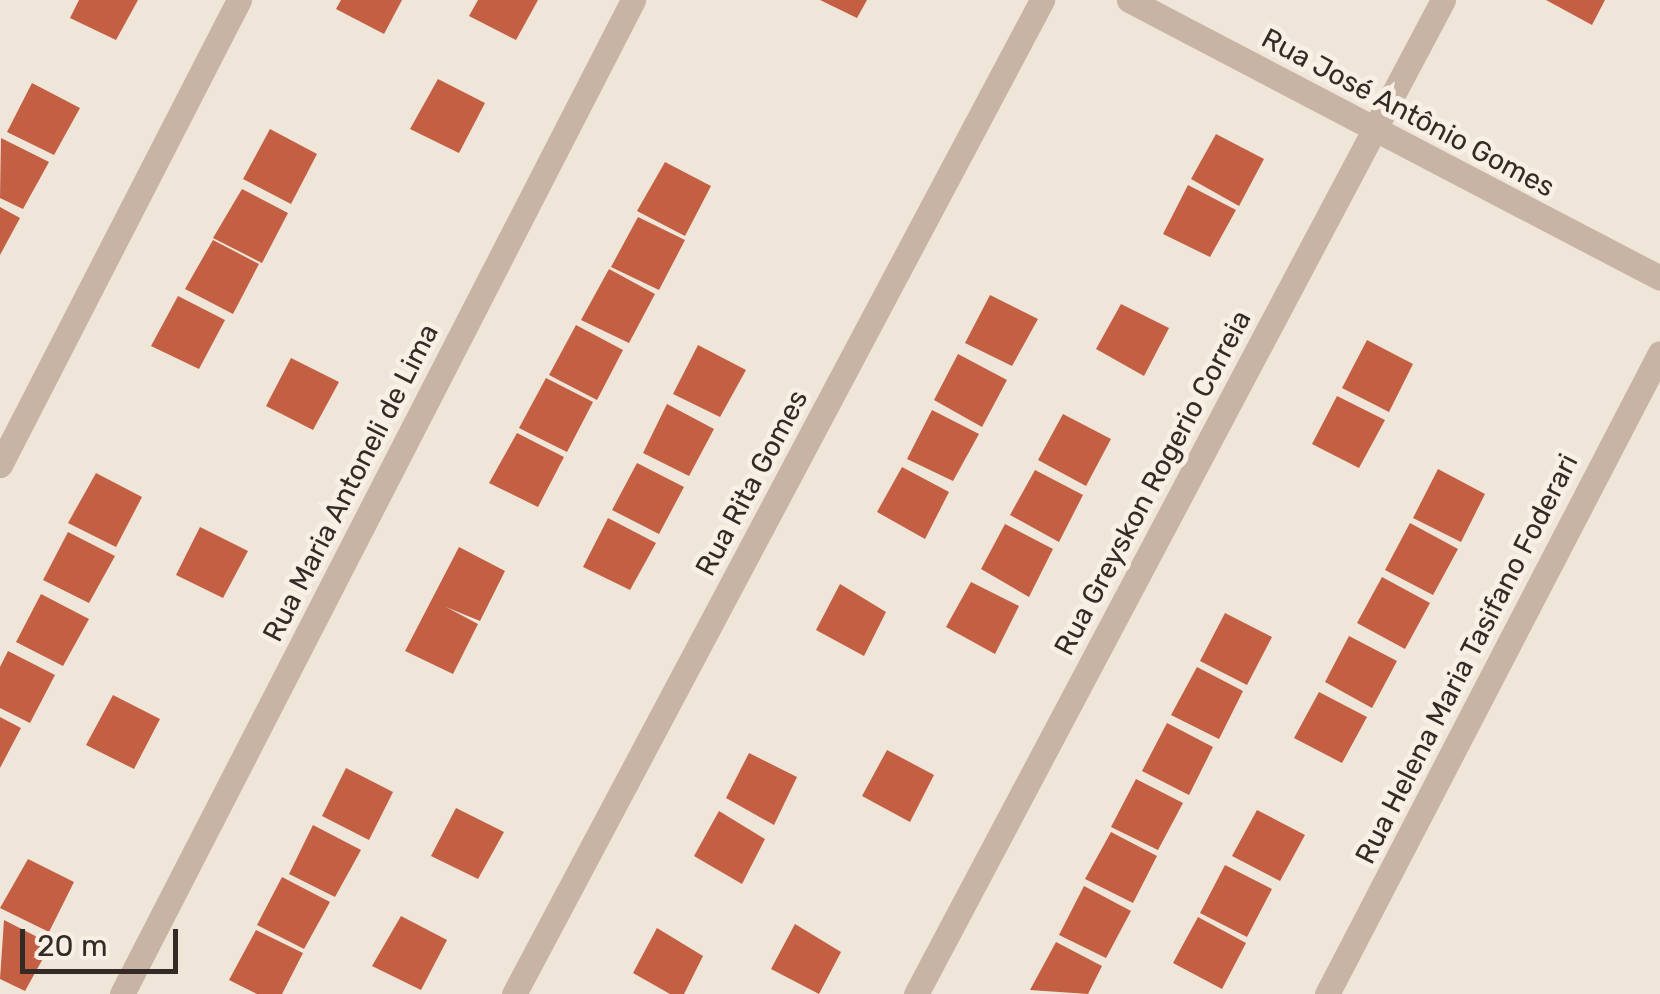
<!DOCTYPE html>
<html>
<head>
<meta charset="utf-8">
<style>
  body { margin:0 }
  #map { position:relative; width:1660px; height:994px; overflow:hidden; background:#f0e5d9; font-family:Rubik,sans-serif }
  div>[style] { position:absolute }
  .building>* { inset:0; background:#c36044 }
  .minor>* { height:25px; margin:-12.5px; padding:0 12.5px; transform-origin:12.5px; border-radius:12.5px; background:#c8b4a5 }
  span { translate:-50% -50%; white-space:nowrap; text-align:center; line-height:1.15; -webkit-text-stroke:10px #f8efe5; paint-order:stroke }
  .street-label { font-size:28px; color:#342a26 }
  .scale { position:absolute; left:20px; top:929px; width:158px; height:45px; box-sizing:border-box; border:5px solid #342a26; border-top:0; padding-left:12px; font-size:30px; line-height:35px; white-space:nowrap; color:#342a26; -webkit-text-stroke:8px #f8efe5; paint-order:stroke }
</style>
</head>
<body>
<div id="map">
  <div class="building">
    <i style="clip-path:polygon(79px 0,138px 0,116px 40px,70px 18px)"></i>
    <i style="clip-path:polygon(341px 0,402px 0,384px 34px,336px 9px)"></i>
    <i style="clip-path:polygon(478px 0,538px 0,516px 40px,469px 16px)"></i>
    <i style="clip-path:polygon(820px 0,867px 0,857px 18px)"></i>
    <i style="clip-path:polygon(1546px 0,1605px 0,1592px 25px)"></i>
    <i style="clip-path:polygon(438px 79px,485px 103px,459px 153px,410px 129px)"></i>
    <i style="clip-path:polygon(32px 83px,80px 108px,54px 155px,7px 132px)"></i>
    <i style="clip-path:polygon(270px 129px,317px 154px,291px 204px,243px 179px)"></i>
    <i style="clip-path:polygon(1216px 134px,1264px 159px,1239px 206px,1191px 179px)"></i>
    <i style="clip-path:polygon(1px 138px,49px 162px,23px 209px,0 198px)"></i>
    <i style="clip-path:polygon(665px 162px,711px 186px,685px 236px,637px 211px)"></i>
    <i style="clip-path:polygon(1188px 185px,1236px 210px,1210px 257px,1163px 234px)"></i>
    <i style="clip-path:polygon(242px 189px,288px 213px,262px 263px,213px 238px)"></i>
    <i style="clip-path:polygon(0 207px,20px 218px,0 255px)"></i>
    <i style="clip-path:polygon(638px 217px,685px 240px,659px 290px,611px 267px)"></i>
    <i style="clip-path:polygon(213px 240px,259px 264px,233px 314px,185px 289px)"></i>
    <i style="clip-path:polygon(609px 269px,655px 294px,629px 343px,581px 320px)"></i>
    <i style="clip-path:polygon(990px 295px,1038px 319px,1012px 366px,965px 343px)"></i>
    <i style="clip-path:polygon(178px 296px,225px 320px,199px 369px,151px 346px)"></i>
    <i style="clip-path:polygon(1121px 304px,1169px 328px,1144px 376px,1096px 349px)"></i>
    <i style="clip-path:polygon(576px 325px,623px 350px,597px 400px,549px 375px)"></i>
    <i style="clip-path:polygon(1367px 340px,1413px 364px,1389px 412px,1342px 388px)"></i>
    <i style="clip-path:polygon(698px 345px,746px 370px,720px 417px,673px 394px)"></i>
    <i style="clip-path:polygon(958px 354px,1007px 380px,982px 427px,934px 400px)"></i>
    <i style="clip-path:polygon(291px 358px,339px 382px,313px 430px,266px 406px)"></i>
    <i style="clip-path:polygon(546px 378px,593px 402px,567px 452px,519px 428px)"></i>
    <i style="clip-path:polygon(1337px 396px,1385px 420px,1359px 468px,1312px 444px)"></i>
    <i style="clip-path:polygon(667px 404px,714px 429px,689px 476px,643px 453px)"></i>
    <i style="clip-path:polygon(932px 410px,979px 434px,953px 481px,907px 459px)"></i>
    <i style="clip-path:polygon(1063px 414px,1111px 439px,1086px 486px,1038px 460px)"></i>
    <i style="clip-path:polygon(517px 433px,564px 457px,538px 507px,489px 483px)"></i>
    <i style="clip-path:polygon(637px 463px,684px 487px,659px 534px,612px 510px)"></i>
    <i style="clip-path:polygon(902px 467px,949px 492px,925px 539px,877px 512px)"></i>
    <i style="clip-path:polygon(1438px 469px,1485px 494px,1461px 542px,1413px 518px)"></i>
    <i style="clip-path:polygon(1035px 470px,1083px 495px,1059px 542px,1010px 515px)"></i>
    <i style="clip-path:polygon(96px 473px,142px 497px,116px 547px,68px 523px)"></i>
    <i style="clip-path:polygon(608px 518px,656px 543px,630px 590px,583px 567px)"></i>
    <i style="clip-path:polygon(1410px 523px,1458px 549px,1433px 595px,1385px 570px)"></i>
    <i style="clip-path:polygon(1005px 524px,1053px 549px,1029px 597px,981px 569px)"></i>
    <i style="clip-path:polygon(200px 527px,248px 551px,223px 598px,176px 575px)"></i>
    <i style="clip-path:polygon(68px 532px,115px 556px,89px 603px,43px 580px)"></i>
    <i style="clip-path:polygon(459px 547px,505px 571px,480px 621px,446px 607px,478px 624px,453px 674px,405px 651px)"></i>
    <i style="clip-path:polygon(1382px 577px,1430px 603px,1405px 649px,1357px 623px)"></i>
    <i style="clip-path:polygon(971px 582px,1019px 606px,995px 654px,946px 627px)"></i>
    <i style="clip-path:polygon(840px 584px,886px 612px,864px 656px,816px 630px)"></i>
    <i style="clip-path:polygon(41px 594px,89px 619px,63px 666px,16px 642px)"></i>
    <i style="clip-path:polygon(1225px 613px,1272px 637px,1247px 685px,1200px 661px)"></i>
    <i style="clip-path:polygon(1349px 636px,1397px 661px,1372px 708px,1325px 682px)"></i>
    <i style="clip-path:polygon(8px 651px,55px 675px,30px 723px,0 708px,0 667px)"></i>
    <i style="clip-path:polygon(1197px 667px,1243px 691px,1219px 739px,1171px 715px)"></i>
    <i style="clip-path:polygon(1319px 692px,1367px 717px,1342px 763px,1294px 738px)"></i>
    <i style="clip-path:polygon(113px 695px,160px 719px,134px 769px,86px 745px)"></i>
    <i style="clip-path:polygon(0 717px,21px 728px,0 768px)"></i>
    <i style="clip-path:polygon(1167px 723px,1213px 747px,1189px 795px,1142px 771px)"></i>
    <i style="clip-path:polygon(887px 750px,934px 775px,910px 822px,862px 796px)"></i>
    <i style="clip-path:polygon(749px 753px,797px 777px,774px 825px,726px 798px)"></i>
    <i style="clip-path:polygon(346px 768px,393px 792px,369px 840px,322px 816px)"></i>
    <i style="clip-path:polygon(1136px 779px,1183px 803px,1158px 850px,1111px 827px)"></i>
    <i style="clip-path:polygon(456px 808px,504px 832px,478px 879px,431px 856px)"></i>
    <i style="clip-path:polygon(1257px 810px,1305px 835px,1280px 881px,1232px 856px)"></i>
    <i style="clip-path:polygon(719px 811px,765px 839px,742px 884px,694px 856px)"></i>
    <i style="clip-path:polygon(313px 825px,361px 850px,335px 897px,289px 874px)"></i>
    <i style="clip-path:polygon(1111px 832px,1157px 856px,1133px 903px,1085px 879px)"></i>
    <i style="clip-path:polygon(28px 859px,74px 882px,49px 932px,0 908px)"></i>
    <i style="clip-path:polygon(1225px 865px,1272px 889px,1247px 937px,1200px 913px)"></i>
    <i style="clip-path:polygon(282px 877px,330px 902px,304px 949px,257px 925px)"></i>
    <i style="clip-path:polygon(1084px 886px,1131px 911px,1106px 958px,1059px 935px)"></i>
    <i style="clip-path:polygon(401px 916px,447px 940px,421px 990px,372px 966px)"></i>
    <i style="clip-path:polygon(1198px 917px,1246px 943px,1222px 989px,1173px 963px)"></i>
    <i style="clip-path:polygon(4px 920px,51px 944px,25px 991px,0 979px)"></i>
    <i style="clip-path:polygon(795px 924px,841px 952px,819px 994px,771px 969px)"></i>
    <i style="clip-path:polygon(657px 928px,703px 956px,684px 994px,670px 994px,633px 973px)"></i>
    <i style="clip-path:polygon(256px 930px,303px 953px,282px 994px,257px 994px,229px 980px)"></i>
    <i style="clip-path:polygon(1056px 942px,1102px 966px,1088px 994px,1030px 990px)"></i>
  </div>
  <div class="minor">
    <i style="left:1129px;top:0;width:599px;rotate:27.63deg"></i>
    <i style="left:0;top:465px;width:523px;rotate:-62.8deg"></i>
    <i style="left:122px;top:994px;width:1118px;rotate:-62.79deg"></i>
    <i style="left:514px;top:994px;width:1126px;rotate:-62.02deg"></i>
    <i style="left:916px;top:994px;width:1125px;rotate:-62.07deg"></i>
    <i style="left:1327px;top:994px;width:722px;rotate:-62.55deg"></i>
  </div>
  <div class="street-label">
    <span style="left:1408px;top:113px;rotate:28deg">Rua José Antônio Gomes</span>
    <span style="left:351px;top:483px;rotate:-63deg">Rua Maria Antoneli de Lima</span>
    <span style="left:752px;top:483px;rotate:-62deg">Rua Rita Gomes</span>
    <span style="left:1153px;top:483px;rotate:-62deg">Rua Greyskon Rogerio Correia</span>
    <span style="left:1467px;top:659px;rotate:-63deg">Rua Helena Maria Tasifano Foderari</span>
  </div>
  <div class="scale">20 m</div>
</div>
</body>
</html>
